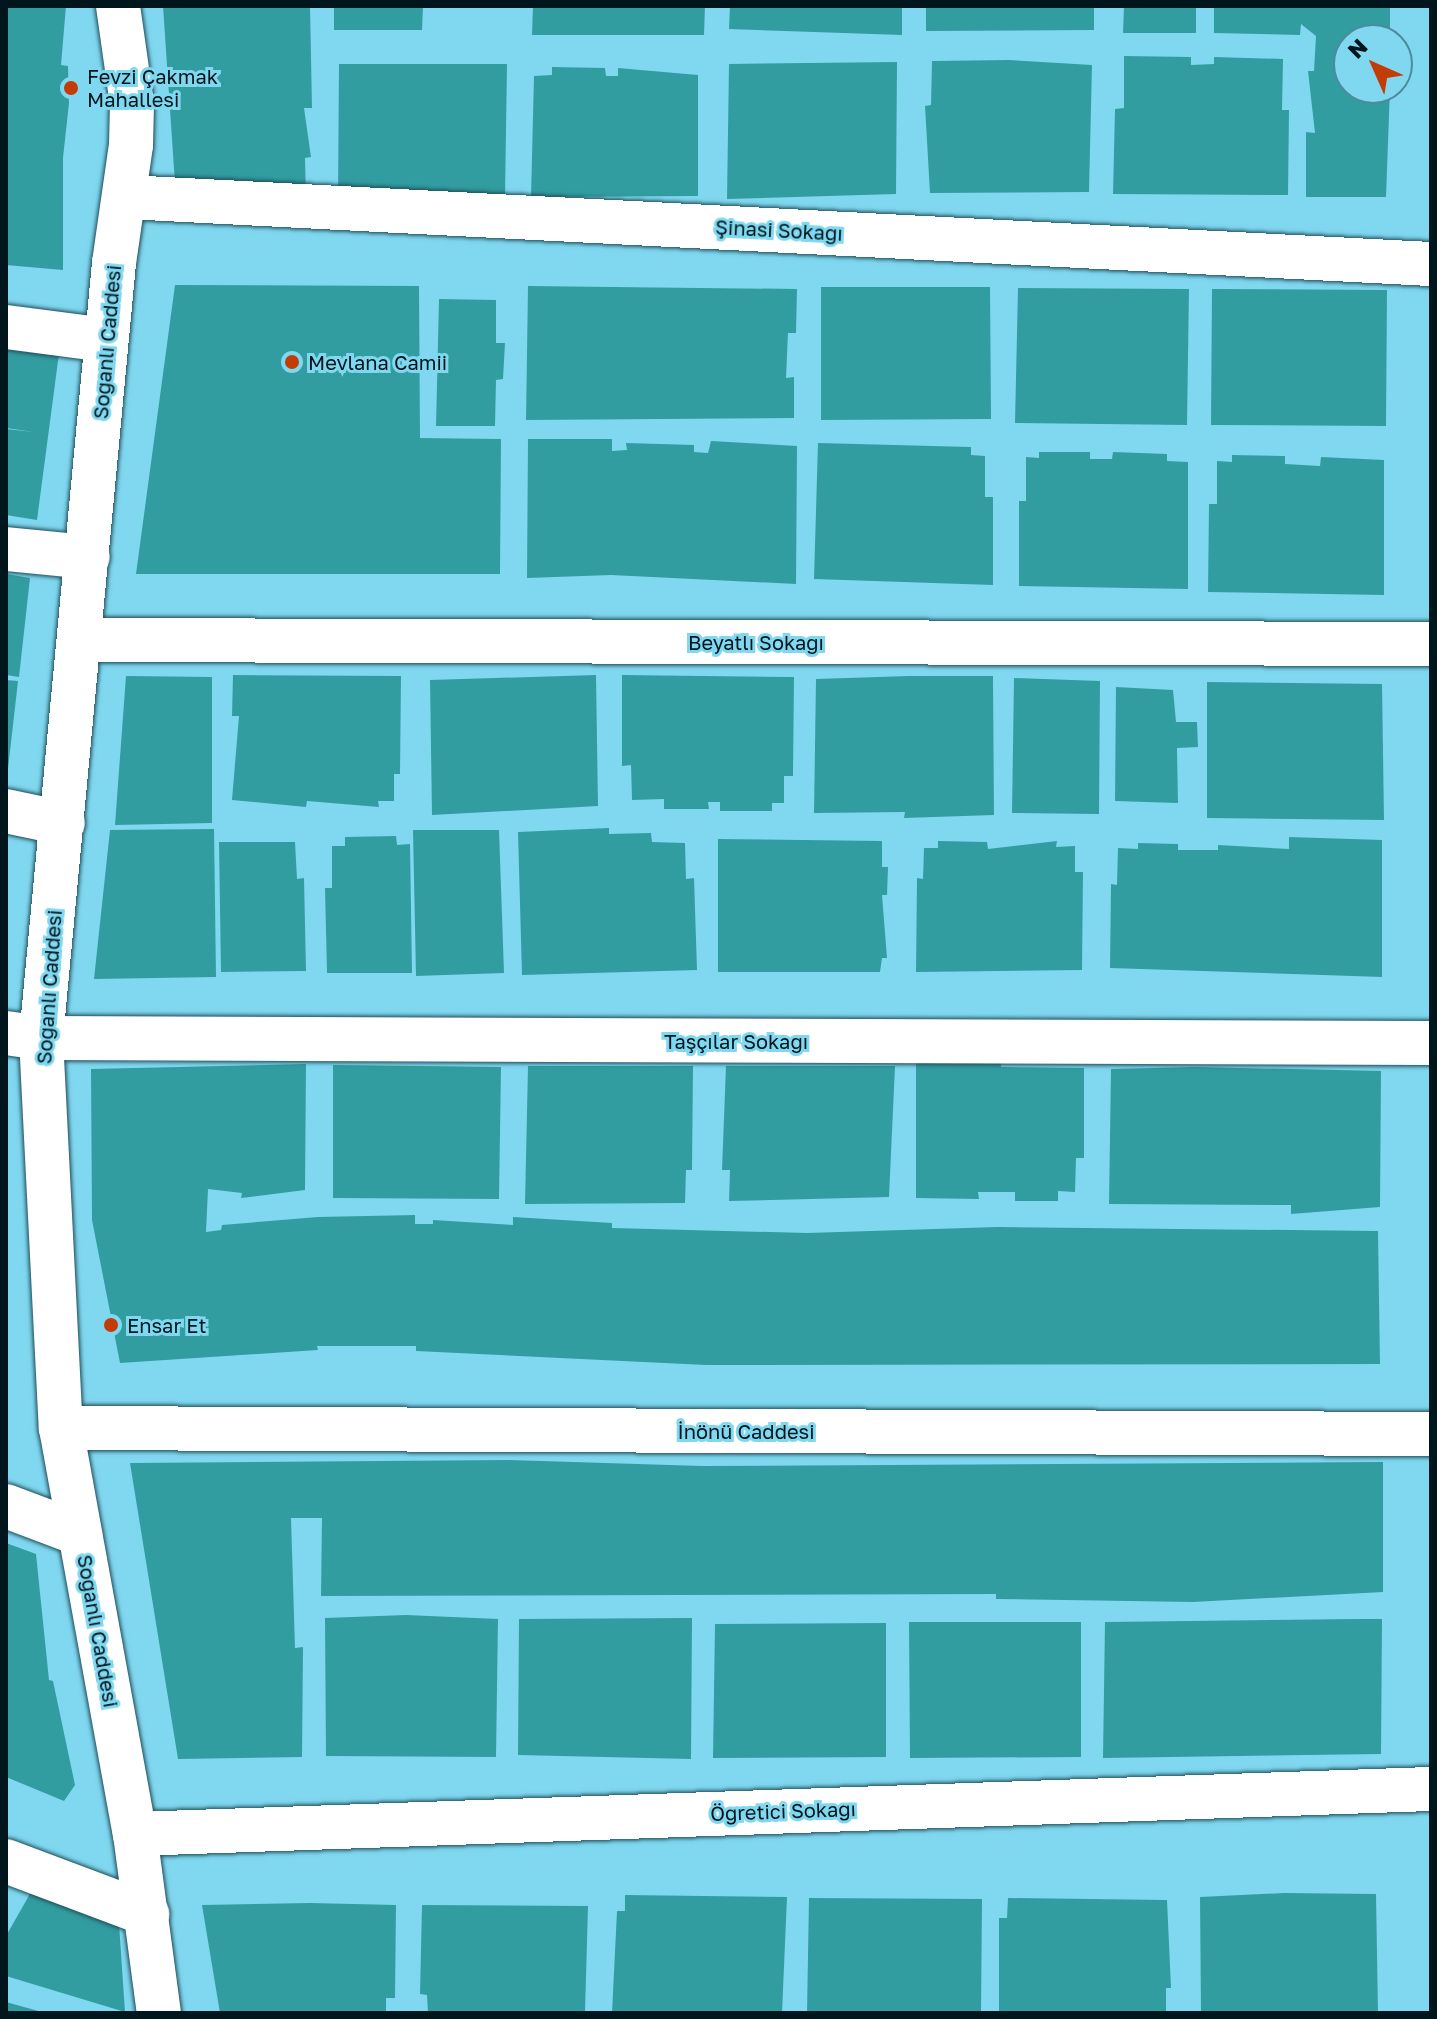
<!DOCTYPE html>
<html>
<head>
<meta charset="utf-8">
<style>
  body { margin:0 }
  #map { position:relative; width:1437px; height:2019px; overflow:hidden; background:#80d8f0; font-family:"Golos Text",sans-serif }
  div>[style] { position:absolute }
  .building>* { inset:0; background:#329da0 }
  .roads { filter:drop-shadow(0 0 2px #1e4d59) drop-shadow(0 0 2px #1e4d59) }
  .street>* { height:44px; margin:-22px; padding:0 22px; transform-origin:22px; border-radius:22px; background:#fff }
  .secondary>* { height:44px; margin:-22px; padding:0 22px; transform-origin:22px; border-radius:22px; background:#fff }
  .dots>* { width:22px; height:22px; translate:-50% -50%; box-sizing:border-box; border:4px solid #80d8f0; border-radius:50% }
  span { translate:-50% -50%; white-space:nowrap; text-align:center; line-height:1.15; -webkit-text-stroke:6px #80d8f0; paint-order:stroke }
  .poi-label { font-size:20px; color:#00151c }
  .left { translate:0 -50%; text-align:left }
  .street-label { font-size:20px; color:#00151c }
  .frame { position:absolute; inset:0; border:8px solid #00151c; pointer-events:none }
  .north { position:absolute; left:1333px; top:24px; width:80px; height:80px; box-sizing:border-box; background:#80d8f0; border:2px solid #4d8a9b; border-radius:50%; rotate:315deg; font-size:22px; font-weight:700; line-height:32px; text-align:center; color:#00151c }
  .north::after { content:''; display:block; margin:auto; width:28px; height:36px; background:#c33c05; clip-path:polygon(50% 0,100% 100%,50% 72%,0 100%) }
</style>
</head>
<body>
<div id="map">
  <div class="building">
    <i style="clip-path:polygon(6px 6px,66px 6px,61px 65px,68px 66px,69px 103px,63px 158px,63px 270px,6px 265px)"></i>
    <i style="clip-path:polygon(163px 6px,310px 6px,312px 108px,304px 108px,311px 157px,305px 158px,306px 200px,176px 198px)"></i>
    <i style="clip-path:polygon(334px 6px,423px 6px,422px 30px,334px 30px)"></i>
    <i style="clip-path:polygon(533px 6px,705px 6px,704px 35px,532px 35px)"></i>
    <i style="clip-path:polygon(730px 6px,902px 6px,902px 35px,729px 29px)"></i>
    <i style="clip-path:polygon(926px 6px,1094px 6px,1094px 30px,926px 31px)"></i>
    <i style="clip-path:polygon(1124px 6px,1196px 6px,1196px 33px,1123px 33px)"></i>
    <i style="clip-path:polygon(1214px 6px,1390px 6px,1390px 40px,1349px 40px,1349px 88px,1390px 88px,1386px 197px,1306px 197px,1306px 132px,1315px 133px,1308px 71px,1314px 71px,1316px 36px,1301px 24px,1300px 35px,1214px 33px)"></i>
    <i style="clip-path:polygon(1124px 56px,1191px 57px,1191px 65px,1214px 64px,1214px 57px,1283px 59px,1282px 110px,1289px 110px,1288px 195px,1113px 194px,1115px 109px,1124px 108px)"></i>
    <i style="clip-path:polygon(1009px 60px,1092px 65px,1089px 192px,930px 193px,925px 106px,931px 105px,932px 61px)"></i>
    <i style="clip-path:polygon(897px 62px,896px 194px,727px 199px,729px 64px)"></i>
    <i style="clip-path:polygon(339px 64px,507px 64px,505px 197px,338px 197px)"></i>
    <i style="clip-path:polygon(552px 67px,605px 68px,606px 76px,618px 76px,618px 68px,698px 75px,698px 196px,531px 197px,534px 76px,552px 75px)"></i>
    <i style="clip-path:polygon(175px 285px,419px 286px,420px 438px,501px 439px,500px 574px,136px 574px)"></i>
    <i style="clip-path:polygon(528px 286px,797px 289px,796px 333px,788px 333px,786px 378px,794px 377px,794px 418px,526px 420px)"></i>
    <i style="clip-path:polygon(821px 287px,990px 287px,991px 419px,821px 420px)"></i>
    <i style="clip-path:polygon(1018px 288px,1189px 289px,1187px 425px,1015px 423px)"></i>
    <i style="clip-path:polygon(1212px 289px,1387px 290px,1386px 426px,1211px 425px)"></i>
    <i style="clip-path:polygon(439px 299px,496px 300px,496px 343px,505px 343px,503px 379px,496px 380px,495px 426px,436px 426px)"></i>
    <i style="clip-path:polygon(6px 338px,60px 346px,37px 520px,6px 515px,6px 429px,34px 432px,6px 428px)"></i>
    <i style="clip-path:polygon(528px 439px,612px 439px,612px 451px,627px 450px,626px 443px,694px 445px,694px 452px,708px 453px,711px 441px,797px 446px,796px 584px,611px 575px,527px 578px)"></i>
    <i style="clip-path:polygon(818px 443px,971px 447px,971px 455px,985px 456px,985px 497px,993px 497px,993px 585px,814px 579px)"></i>
    <i style="clip-path:polygon(1039px 452px,1090px 452px,1090px 459px,1112px 459px,1113px 452px,1167px 454px,1167px 461px,1188px 462px,1188px 589px,1019px 586px,1019px 501px,1026px 501px,1026px 457px,1039px 458px)"></i>
    <i style="clip-path:polygon(1232px 455px,1285px 456px,1285px 464px,1320px 466px,1321px 457px,1384px 460px,1384px 595px,1208px 592px,1209px 504px,1217px 504px,1217px 461px,1232px 462px)"></i>
    <i style="clip-path:polygon(6px 574px,30px 578px,19px 677px,6px 675px)"></i>
    <i style="clip-path:polygon(233px 675px,401px 676px,400px 774px,394px 774px,394px 801px,378px 801px,379px 807px,307px 801px,306px 807px,232px 800px,239px 716px,232px 716px)"></i>
    <i style="clip-path:polygon(596px 675px,598px 806px,432px 815px,430px 680px)"></i>
    <i style="clip-path:polygon(622px 675px,794px 677px,793px 776px,784px 776px,784px 803px,772px 803px,772px 811px,720px 811px,720px 802px,708px 802px,709px 809px,664px 809px,664px 799px,632px 800px,631px 765px,622px 766px)"></i>
    <i style="clip-path:polygon(126px 676px,212px 677px,212px 823px,115px 825px)"></i>
    <i style="clip-path:polygon(909px 676px,993px 676px,994px 815px,904px 818px,905px 812px,814px 813px,816px 679px)"></i>
    <i style="clip-path:polygon(1014px 678px,1100px 681px,1099px 814px,1012px 813px)"></i>
    <i style="clip-path:polygon(6px 680px,18px 681px,8px 769px,6px 768px)"></i>
    <i style="clip-path:polygon(1207px 682px,1382px 684px,1384px 820px,1207px 818px)"></i>
    <i style="clip-path:polygon(1116px 687px,1173px 690px,1176px 722px,1197px 722px,1198px 747px,1177px 748px,1178px 803px,1115px 801px)"></i>
    <i style="clip-path:polygon(609px 828px,609px 834px,651px 833px,652px 842px,685px 843px,686px 879px,694px 878px,697px 970px,522px 975px,518px 832px)"></i>
    <i style="clip-path:polygon(214px 829px,216px 977px,94px 979px,110px 830px)"></i>
    <i style="clip-path:polygon(413px 830px,499px 830px,504px 973px,416px 976px)"></i>
    <i style="clip-path:polygon(396px 836px,397px 845px,410px 844px,412px 973px,327px 973px,325px 888px,332px 888px,332px 846px,345px 846px,345px 837px)"></i>
    <i style="clip-path:polygon(1289px 837px,1382px 840px,1382px 977px,1110px 968px,1111px 884px,1117px 885px,1118px 848px,1138px 849px,1138px 843px,1178px 844px,1178px 850px,1218px 850px,1218px 845px,1289px 849px)"></i>
    <i style="clip-path:polygon(718px 839px,882px 841px,882px 867px,888px 867px,887px 895px,882px 895px,887px 958px,882px 958px,880px 972px,718px 972px)"></i>
    <i style="clip-path:polygon(938px 841px,987px 842px,988px 849px,1057px 841px,1056px 847px,1075px 846px,1075px 872px,1083px 872px,1082px 970px,916px 972px,917px 878px,923px 879px,924px 848px,938px 848px)"></i>
    <i style="clip-path:polygon(219px 842px,295px 842px,297px 879px,304px 878px,306px 971px,221px 972px)"></i>
    <i style="clip-path:polygon(1001px 1062px,1001px 1067px,1084px 1068px,1084px 1158px,1076px 1158px,1075px 1192px,1058px 1191px,1058px 1201px,1015px 1201px,1015px 1192px,978px 1192px,979px 1199px,916px 1198px,916px 1063px)"></i>
    <i style="clip-path:polygon(306px 1064px,305px 1190px,241px 1198px,242px 1193px,208px 1189px,206px 1232px,221px 1230px,222px 1225px,318px 1217px,415px 1215px,415px 1224px,433px 1224px,433px 1220px,513px 1225px,513px 1217px,612px 1223px,612px 1228px,807px 1233px,998px 1227px,1378px 1231px,1380px 1364px,706px 1365px,416px 1351px,416px 1346px,317px 1346px,318px 1350px,120px 1363px,92px 1220px,91px 1069px)"></i>
    <i style="clip-path:polygon(333px 1065px,501px 1067px,499px 1199px,333px 1198px)"></i>
    <i style="clip-path:polygon(528px 1066px,693px 1066px,692px 1170px,686px 1170px,685px 1203px,525px 1204px)"></i>
    <i style="clip-path:polygon(726px 1066px,895px 1066px,889px 1197px,729px 1201px,730px 1170px,722px 1170px)"></i>
    <i style="clip-path:polygon(1195px 1067px,1381px 1071px,1380px 1207px,1291px 1214px,1291px 1205px,1109px 1204px,1111px 1069px)"></i>
    <i style="clip-path:polygon(509px 1460px,702px 1466px,1383px 1462px,1383px 1592px,1193px 1602px,996px 1599px,996px 1594px,321px 1596px,322px 1518px,291px 1518px,295px 1648px,303px 1647px,302px 1757px,178px 1759px,130px 1463px)"></i>
    <i style="clip-path:polygon(6px 1543px,36px 1554px,49px 1680px,53px 1681px,75px 1785px,64px 1801px,6px 1777px)"></i>
    <i style="clip-path:polygon(406px 1615px,498px 1619px,496px 1757px,326px 1756px,325px 1618px)"></i>
    <i style="clip-path:polygon(692px 1618px,691px 1759px,518px 1755px,519px 1619px)"></i>
    <i style="clip-path:polygon(1357px 1619px,1382px 1619px,1381px 1754px,1103px 1758px,1105px 1622px)"></i>
    <i style="clip-path:polygon(909px 1622px,1081px 1622px,1081px 1757px,910px 1758px)"></i>
    <i style="clip-path:polygon(886px 1623px,886px 1757px,713px 1758px,715px 1624px)"></i>
    <i style="clip-path:polygon(39px 1878px,119px 1924px,125px 2012px,6px 1976px,6px 1936px)"></i>
    <i style="clip-path:polygon(1284px 1893px,1376px 1894px,1378px 2013px,1201px 2013px,1200px 1897px)"></i>
    <i style="clip-path:polygon(625px 1895px,787px 1897px,782px 2013px,612px 2013px,617px 1911px,625px 1911px)"></i>
    <i style="clip-path:polygon(809px 1898px,982px 1899px,981px 2013px,807px 2013px)"></i>
    <i style="clip-path:polygon(1008px 1898px,1167px 1900px,1171px 1988px,1166px 1988px,1166px 2013px,999px 2012px,999px 1918px,1007px 1918px)"></i>
    <i style="clip-path:polygon(310px 1903px,396px 1905px,395px 1998px,386px 1998px,386px 2013px,220px 2013px,202px 1905px)"></i>
    <i style="clip-path:polygon(422px 1905px,588px 1906px,585px 2013px,428px 2013px,427px 1995px,420px 1994px)"></i>
    <i style="clip-path:polygon(6px 2002px,42px 2012px,42px 2013px,6px 2013px)"></i>
  </div>
  <div class="roads">
    <div class="street">
      <i style="left:126px;top:197px;width:1307px;rotate:2.94deg"></i>
      <i style="left:6px;top:327px;width:101px;rotate:7.4deg"></i>
      <i style="left:6px;top:549px;width:82px;rotate:5.6deg"></i>
      <i style="left:82px;top:640px;width:1349px;rotate:0.17deg"></i>
      <i style="left:6px;top:811px;width:58px;rotate:11.9deg"></i>
      <i style="left:6px;top:1033px;width:35px;rotate:8deg"></i>
      <i style="left:41px;top:1038px;width:1390px;rotate:0.21deg"></i>
      <i style="left:6px;top:1506px;width:79px;rotate:20.7deg"></i>
      <i style="left:135px;top:1834px;width:1297px;rotate:-1.99deg"></i>
      <i style="left:6px;top:1861px;width:151px;rotate:20.6deg"></i>
    </div>
    <div class="secondary">
      <i style="left:118px;top:6px;width:99px;rotate:81.9deg"></i>
      <i style="left:132px;top:104px;width:41px;rotate:91.4deg"></i>
      <i style="left:131px;top:145px;width:119px;rotate:98.2deg"></i>
      <i style="left:114px;top:263px;width:778px;rotate:95.38deg"></i>
      <i style="left:41px;top:1038px;width:391px;rotate:87.1deg"></i>
      <i style="left:61px;top:1428px;width:413px;rotate:79.7deg"></i>
      <i style="left:135px;top:1834px;width:181px;rotate:82.4deg"></i>
      <i style="left:61px;top:1428px;width:1370px;rotate:0.25deg"></i>
    </div>
  </div>
  <div class="dots">
    <i style="left:71px;top:88px;background:#c33c05"></i>
    <i style="left:292px;top:362px;background:#c33c05"></i>
    <i style="left:111px;top:1325px;background:#c33c05"></i>
  </div>
  <div class="poi-label">
    <span class="left" style="left:87px;top:88px">Fevzi Çakmak<br>Mahallesi</span>
    <span class="left" style="left:308px;top:362px">Mevlana Camii</span>
    <span class="left" style="left:127px;top:1325px">Ensar Et</span>
  </div>
  <div class="street-label">
    <span style="left:779px;top:230px;rotate:3deg">Şinasi Sokağı</span>
    <span style="left:107px;top:342px;rotate:-85deg">Soğanlı Caddesi</span>
    <span style="left:756px;top:642px">Beyatlı Sokağı</span>
    <span style="left:49px;top:987px;rotate:-86deg">Soğanlı Caddesi</span>
    <span style="left:736px;top:1041px">Taşçılar Sokağı</span>
    <span style="left:746px;top:1431px">İnönü Caddesi</span>
    <span style="left:98px;top:1631px;rotate:80deg">Soğanlı Caddesi</span>
    <span style="left:783px;top:1811px;rotate:-2deg">Öğretici Sokağı</span>
  </div>
  <div class="frame"></div>
  <div class="north">N</div>
</div>
</body>
</html>
